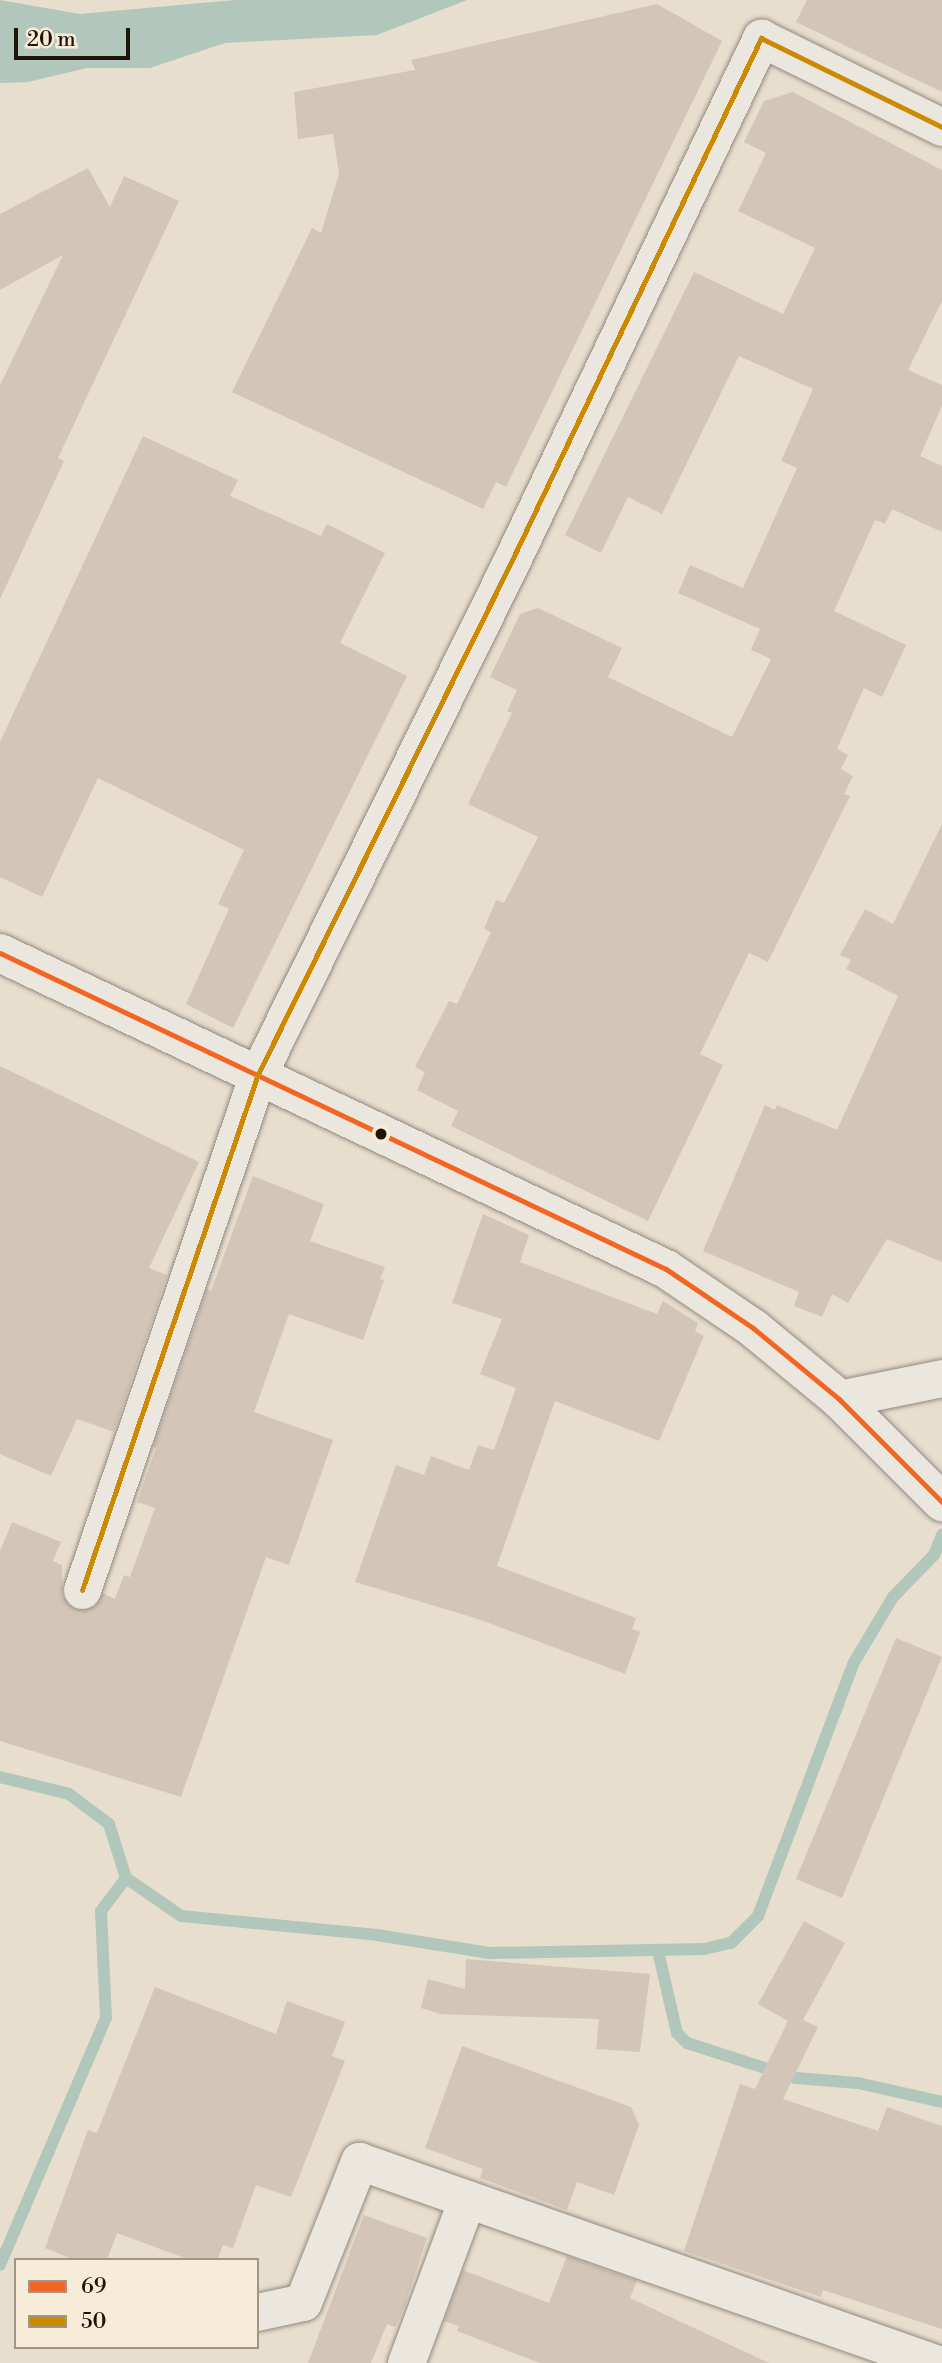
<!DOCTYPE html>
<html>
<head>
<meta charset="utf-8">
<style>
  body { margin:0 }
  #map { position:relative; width:942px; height:2363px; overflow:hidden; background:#e8decd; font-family:"Libre Bodoni",serif }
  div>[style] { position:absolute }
  .water>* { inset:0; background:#b2c7bc }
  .stream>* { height:12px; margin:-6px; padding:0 6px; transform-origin:6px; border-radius:6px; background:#b2c7bc }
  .building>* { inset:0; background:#d4c5b9 }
  .roads { filter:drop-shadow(0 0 2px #928a80) drop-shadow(0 0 2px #928a80) }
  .minor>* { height:37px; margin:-18.5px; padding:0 18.5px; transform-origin:18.5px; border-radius:18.5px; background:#ece7de }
  .secondary>* { height:38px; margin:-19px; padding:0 19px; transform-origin:19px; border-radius:19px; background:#ece7de }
  .bus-1>* { height:5px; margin:-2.5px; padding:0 2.5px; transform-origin:2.5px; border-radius:2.5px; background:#f26522 }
  .bus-2>* { height:5px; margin:-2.5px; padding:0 2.5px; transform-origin:2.5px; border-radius:2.5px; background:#cc8902 }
  .dots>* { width:19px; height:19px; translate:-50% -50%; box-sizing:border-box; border:4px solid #f7ecd7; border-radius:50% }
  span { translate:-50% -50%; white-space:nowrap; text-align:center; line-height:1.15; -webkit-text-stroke:7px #f7ecd7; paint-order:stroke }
  .legend { position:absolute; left:14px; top:2258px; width:245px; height:91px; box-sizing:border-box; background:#f7ecd7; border:2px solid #a19685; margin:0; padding:9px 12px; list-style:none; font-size:21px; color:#201409 }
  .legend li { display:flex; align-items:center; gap:14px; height:35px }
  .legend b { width:35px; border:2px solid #a19685 }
  .scale { position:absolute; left:14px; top:28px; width:116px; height:32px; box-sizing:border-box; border:4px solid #201409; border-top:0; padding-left:9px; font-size:21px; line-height:24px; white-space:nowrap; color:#201409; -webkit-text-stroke:5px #f7ecd7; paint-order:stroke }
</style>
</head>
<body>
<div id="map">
  <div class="water">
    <i style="clip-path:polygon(0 0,80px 14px,235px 0,467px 0,377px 35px,225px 43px,150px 68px,87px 68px,28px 82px,0 83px)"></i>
  </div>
  <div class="stream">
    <i style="left:0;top:1777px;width:71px;rotate:13.8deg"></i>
    <i style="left:69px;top:1794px;width:50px;rotate:36.9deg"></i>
    <i style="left:109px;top:1824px;width:57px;rotate:72.5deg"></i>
    <i style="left:126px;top:1878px;width:67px;rotate:34.6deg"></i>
    <i style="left:181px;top:1916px;width:197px;rotate:5.5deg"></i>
    <i style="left:377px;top:1935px;width:114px;rotate:9.1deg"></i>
    <i style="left:490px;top:1953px;width:214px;rotate:-1.1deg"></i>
    <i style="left:704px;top:1949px;width:28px;rotate:-13deg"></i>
    <i style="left:731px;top:1943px;width:38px;rotate:-45deg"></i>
    <i style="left:758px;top:1916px;width:269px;rotate:-69.3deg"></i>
    <i style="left:853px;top:1664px;width:78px;rotate:-59.2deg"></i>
    <i style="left:893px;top:1597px;width:59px;rotate:-45.7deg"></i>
    <i style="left:934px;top:1555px;width:22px;rotate:-68deg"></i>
    <i style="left:658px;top:1951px;width:84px;rotate:77deg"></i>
    <i style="left:677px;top:2033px;width:14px;rotate:45deg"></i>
    <i style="left:687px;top:2043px;width:114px;rotate:17.8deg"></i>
    <i style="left:796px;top:2078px;width:62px;rotate:4.6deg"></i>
    <i style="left:858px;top:2083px;width:86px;rotate:12.7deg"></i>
    <i style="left:0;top:2265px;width:269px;rotate:-66.8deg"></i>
    <i style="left:106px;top:2018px;width:107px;rotate:-92.7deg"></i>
    <i style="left:101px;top:1911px;width:41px;rotate:-52.9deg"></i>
  </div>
  <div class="building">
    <i style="clip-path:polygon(807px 0,942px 0,942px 92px,796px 22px)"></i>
    <i style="clip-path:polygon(657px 4px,722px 41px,506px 487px,496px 482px,483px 509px,232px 392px,312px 228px,321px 233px,339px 174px,333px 134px,298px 139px,294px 92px,415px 70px,411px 60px)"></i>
    <i style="clip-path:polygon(793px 92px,942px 170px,942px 301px,908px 370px,942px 385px,942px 406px,920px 456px,942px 466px,942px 532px,892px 509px,885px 524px,875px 520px,834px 611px,906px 645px,882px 697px,864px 688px,837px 749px,848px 755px,841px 769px,853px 776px,844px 794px,850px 796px,768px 962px,749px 953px,700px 1054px,723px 1065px,648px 1221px,451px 1126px,458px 1111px,417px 1090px,425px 1072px,415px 1067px,449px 1001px,457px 1004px,491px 932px,484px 929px,496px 900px,504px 903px,538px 837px,468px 804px,512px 713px,507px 711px,517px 690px,490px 677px,520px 614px,538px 608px,622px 648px,608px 677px,732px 737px,771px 659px,751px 650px,760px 629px,678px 593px,690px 565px,743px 588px,797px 468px,781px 461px,813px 389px,739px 356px,662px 514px,628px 497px,601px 553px,565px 535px,694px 272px,783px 314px,815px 248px,738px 211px,766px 153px,744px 142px,764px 101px)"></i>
    <i style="clip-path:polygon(88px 168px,110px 207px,124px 176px,179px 201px,58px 458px,64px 461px,0 599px,0 385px,63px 255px,0 290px,0 214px)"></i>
    <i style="clip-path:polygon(143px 436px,238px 480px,230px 496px,321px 536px,327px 524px,385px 553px,340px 643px,407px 676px,233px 1028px,186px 1004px,229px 909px,218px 904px,244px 850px,98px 778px,42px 897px,0 877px,0 742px)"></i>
    <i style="clip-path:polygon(942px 824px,942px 1262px,887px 1239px,848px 1303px,832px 1294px,822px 1317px,794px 1306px,799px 1292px,703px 1251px,765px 1105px,775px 1110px,777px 1105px,837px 1130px,898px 996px,846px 969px,851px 960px,840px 955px,865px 909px,893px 924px)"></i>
    <i style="clip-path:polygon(0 1066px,199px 1162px,149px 1268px,167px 1275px,114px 1432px,77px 1419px,51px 1476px,0 1454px)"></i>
    <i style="clip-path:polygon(253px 1176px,324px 1204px,310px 1241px,385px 1267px,380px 1279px,384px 1280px,363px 1340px,289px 1314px,254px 1412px,333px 1440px,289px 1565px,266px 1557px,181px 1797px,0 1741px,0 1551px,12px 1522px,61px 1542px,53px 1561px,62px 1565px,62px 1595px,76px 1610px,95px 1606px,103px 1593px,115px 1599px,124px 1575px,130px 1577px,155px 1508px,137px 1502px,156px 1448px,153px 1447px,207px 1289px,211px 1291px)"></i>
    <i style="clip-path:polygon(483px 1214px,529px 1235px,520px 1262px,657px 1314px,663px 1301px,698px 1323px,695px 1331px,704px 1336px,659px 1441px,555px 1401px,497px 1566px,636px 1618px,632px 1629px,640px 1632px,625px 1674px,478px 1619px,355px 1582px,396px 1465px,424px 1475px,431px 1456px,469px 1470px,478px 1445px,494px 1450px,516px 1388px,480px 1374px,502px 1319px,452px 1303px)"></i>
    <i style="clip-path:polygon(896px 1638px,942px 1657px,842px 1898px,796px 1879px)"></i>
    <i style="clip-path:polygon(804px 1921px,845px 1943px,803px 2020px,818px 2027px,783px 2099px,878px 2131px,887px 2107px,942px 2126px,942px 2329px,823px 2290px,821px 2297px,684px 2251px,740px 2084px,755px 2089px,788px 2021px,758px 2004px)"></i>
    <i style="clip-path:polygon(466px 1959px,650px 1974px,640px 2052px,596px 2049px,599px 2019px,440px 2014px,421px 2008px,428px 1979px,465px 1989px)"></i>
    <i style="clip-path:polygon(155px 1987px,276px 2034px,287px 2001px,345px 2022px,332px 2056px,345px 2061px,291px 2197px,256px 2185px,233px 2248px,223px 2245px,217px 2260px,190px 2260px,117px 2233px,107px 2260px,74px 2260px,45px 2248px,88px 2130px,97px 2133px)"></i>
    <i style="clip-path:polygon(462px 2046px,631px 2107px,639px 2125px,614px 2195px,577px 2182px,567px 2210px,480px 2178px,483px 2169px,425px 2148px)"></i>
    <i style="clip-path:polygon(364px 2215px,427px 2238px,404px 2308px,395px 2327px,387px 2324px,371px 2363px,308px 2363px)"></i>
    <i style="clip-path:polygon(567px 2256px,637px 2281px,630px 2298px,769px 2363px,540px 2363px,457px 2331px,459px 2326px,444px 2321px,463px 2270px,549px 2303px)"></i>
  </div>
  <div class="roads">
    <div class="minor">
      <i style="left:839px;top:1399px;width:105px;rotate:-11.5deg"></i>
      <i style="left:82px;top:1590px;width:545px;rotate:-71.17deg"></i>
      <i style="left:258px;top:1074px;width:571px;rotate:-63.7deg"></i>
      <i style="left:511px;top:562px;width:581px;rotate:-64.49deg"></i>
      <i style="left:761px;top:38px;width:202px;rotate:26.2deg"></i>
      <i style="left:257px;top:2312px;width:47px;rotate:-12.3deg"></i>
      <i style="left:303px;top:2302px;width:152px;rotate:-68.3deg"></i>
      <i style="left:359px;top:2161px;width:610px;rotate:19.33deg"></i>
      <i style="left:406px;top:2363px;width:175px;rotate:-69.6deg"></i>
    </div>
    <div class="secondary">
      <i style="left:0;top:953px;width:737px;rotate:25.38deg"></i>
      <i style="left:666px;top:1269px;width:105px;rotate:34.1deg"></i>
      <i style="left:753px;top:1328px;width:112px;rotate:39.5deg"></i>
      <i style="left:839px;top:1399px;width:146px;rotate:45deg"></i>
    </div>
  </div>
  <div class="bus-1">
    <i style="left:0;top:953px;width:737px;rotate:25.38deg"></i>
    <i style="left:666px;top:1269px;width:105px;rotate:34.1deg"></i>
    <i style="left:753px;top:1328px;width:112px;rotate:39.5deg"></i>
    <i style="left:839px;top:1399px;width:146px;rotate:45deg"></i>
  </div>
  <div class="bus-2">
    <i style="left:82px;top:1590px;width:545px;rotate:-71.17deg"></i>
    <i style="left:258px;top:1074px;width:571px;rotate:-63.7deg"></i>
    <i style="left:511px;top:562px;width:581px;rotate:-64.49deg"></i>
    <i style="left:761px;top:38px;width:202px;rotate:26.2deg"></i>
  </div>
  <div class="dots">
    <i style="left:381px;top:1134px;background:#201409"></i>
  </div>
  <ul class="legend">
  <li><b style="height:9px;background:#f26522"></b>69</li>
  <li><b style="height:9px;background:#cc8902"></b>50</li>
  </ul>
  <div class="scale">20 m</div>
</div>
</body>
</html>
